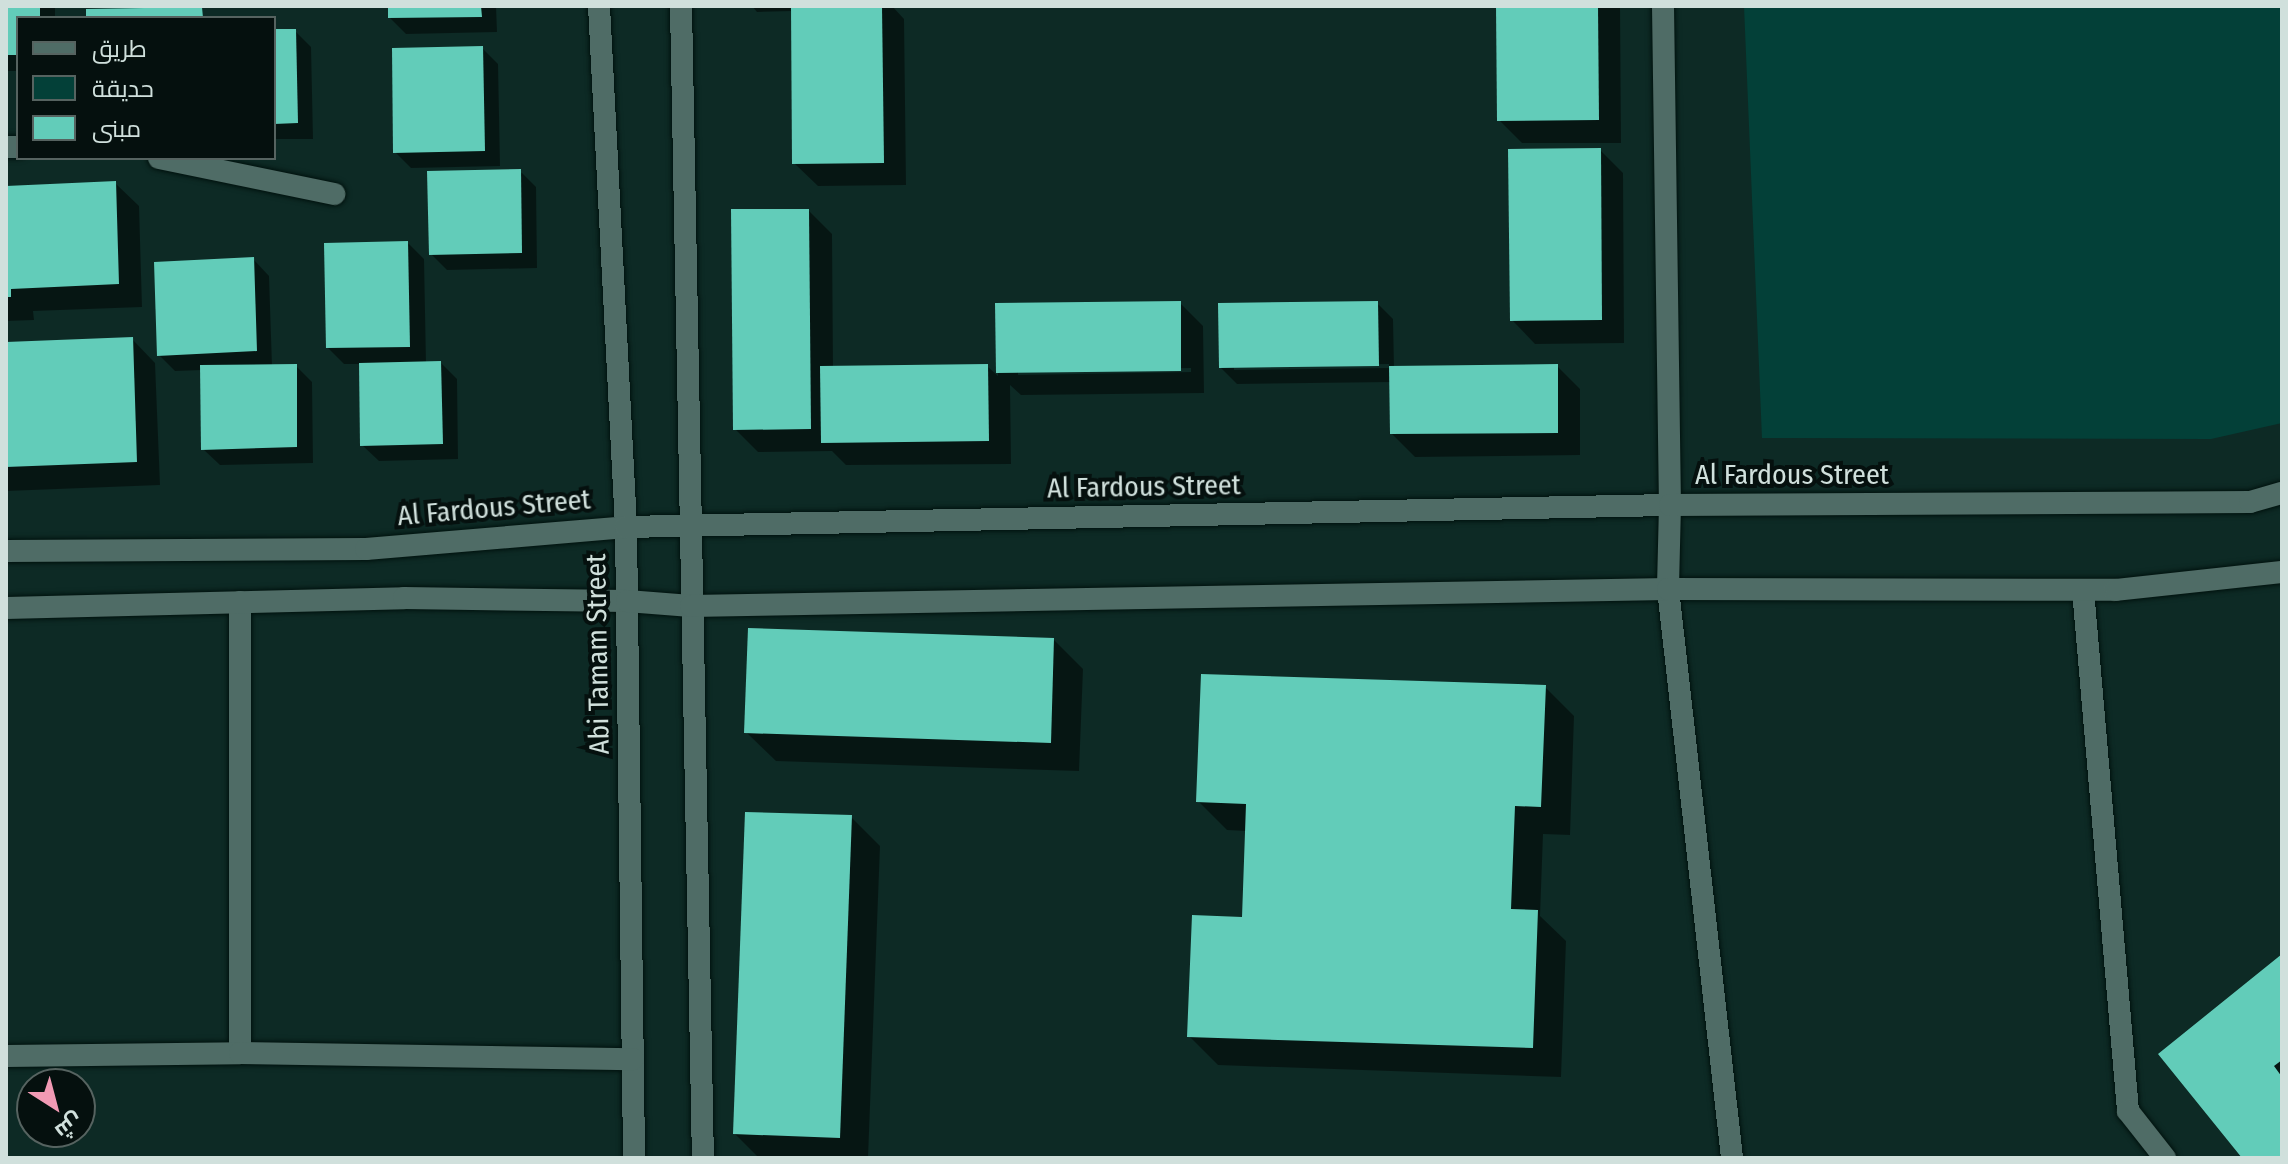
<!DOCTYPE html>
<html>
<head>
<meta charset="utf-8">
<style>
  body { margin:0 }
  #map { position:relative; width:2288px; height:1164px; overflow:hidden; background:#0d2a25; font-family:"Fira Sans Condensed",Cairo,sans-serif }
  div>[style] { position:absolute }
  .green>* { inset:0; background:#034038 }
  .shadow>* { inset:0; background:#0007 }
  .building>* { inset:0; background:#62ccb9 }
  .roads { filter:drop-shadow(0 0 2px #00120e) drop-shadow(0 0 2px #00120e) }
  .minor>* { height:22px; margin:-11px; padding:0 11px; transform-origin:11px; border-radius:11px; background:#4f6c66 }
  .secondary>* { height:22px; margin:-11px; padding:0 11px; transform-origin:11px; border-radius:11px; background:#4f6c66 }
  span { translate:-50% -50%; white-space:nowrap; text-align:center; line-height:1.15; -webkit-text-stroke:8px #05100e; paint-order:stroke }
  .street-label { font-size:28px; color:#d0e0dc }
  .frame { position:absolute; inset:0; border:8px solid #d0e0dc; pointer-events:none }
  .legend { position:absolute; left:16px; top:16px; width:260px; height:144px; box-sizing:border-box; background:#05100e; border:2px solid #566360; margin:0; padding:10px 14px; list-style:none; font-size:24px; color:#d0e0dc }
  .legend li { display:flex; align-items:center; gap:16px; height:40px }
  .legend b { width:40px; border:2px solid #566360 }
  .north { position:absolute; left:16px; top:1068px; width:80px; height:80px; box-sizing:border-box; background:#05100e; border:2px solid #566360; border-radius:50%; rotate:144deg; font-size:22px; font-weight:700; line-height:32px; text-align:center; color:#d0e0dc }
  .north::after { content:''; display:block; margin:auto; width:28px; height:36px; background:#f19ab4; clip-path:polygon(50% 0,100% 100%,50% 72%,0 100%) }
</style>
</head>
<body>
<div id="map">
  <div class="green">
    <i style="clip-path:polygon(1744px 6px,2282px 6px,2282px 423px,2211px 439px,1762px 438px)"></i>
  </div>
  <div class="shadow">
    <i style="clip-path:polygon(6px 6px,55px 6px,55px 18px,18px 18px,18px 71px,6px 71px)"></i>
    <i style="clip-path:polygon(390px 6px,496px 6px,497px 32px,406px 34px,390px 18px)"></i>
    <i style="clip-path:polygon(752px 6px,892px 6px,904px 19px,906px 185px,818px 186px,794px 163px,793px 11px,757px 12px)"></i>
    <i style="clip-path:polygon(1498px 6px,1620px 6px,1621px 143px,1522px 143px,1499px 120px)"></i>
    <i style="clip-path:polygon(274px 31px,295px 31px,311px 47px,313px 139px,274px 139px)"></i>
    <i style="clip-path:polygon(482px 48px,498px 64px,500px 166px,411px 168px,395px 152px)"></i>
    <i style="clip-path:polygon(1600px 150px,1623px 173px,1624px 343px,1535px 344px,1512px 320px)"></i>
    <i style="clip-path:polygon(520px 171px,536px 187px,537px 268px,447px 270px,431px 254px)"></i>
    <i style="clip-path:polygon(115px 183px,139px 206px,142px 307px,33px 311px,34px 320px,6px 321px,6px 187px)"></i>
    <i style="clip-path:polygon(evenodd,809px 211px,832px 234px,833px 367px,987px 366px,998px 376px,997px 305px,1180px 303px,1203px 326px,1204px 393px,1021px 395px,1010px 385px,1011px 464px,846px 465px,832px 451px,758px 452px,735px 429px,809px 211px,1191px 368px,1191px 372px,1018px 375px,1018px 371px,1191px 368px)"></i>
    <i style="clip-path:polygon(408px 243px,424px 259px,426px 363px,441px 363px,457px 379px,458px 459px,379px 461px,362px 445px,361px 364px,344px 364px,328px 348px)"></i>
    <i style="clip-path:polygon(253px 259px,269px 276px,272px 366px,296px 366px,312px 382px,313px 463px,220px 465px,203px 449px,202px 370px,175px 371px,159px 355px)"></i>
    <i style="clip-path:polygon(evenodd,1377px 303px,1393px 319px,1394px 368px,1557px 366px,1580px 389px,1580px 455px,1415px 457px,1392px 434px,1392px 382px,1237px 384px,1221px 368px,1377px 303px,1389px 364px,1389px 368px,1234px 370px,1234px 366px,1389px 364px)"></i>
    <i style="clip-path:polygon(132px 339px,155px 363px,160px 485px,6px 491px,6px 344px)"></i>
    <i style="clip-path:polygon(1054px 640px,1083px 669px,1079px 771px,776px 761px,746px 732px)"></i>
    <i style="clip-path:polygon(1545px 687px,1574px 716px,1570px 835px,1543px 834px,1540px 916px,1566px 941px,1561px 1077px,1218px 1065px,1189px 1036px,1244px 919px,1247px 831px,1227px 830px,1198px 801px)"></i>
    <i style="clip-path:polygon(851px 817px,880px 846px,868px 1158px,759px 1158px,735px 1134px)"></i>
    <i style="clip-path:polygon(2282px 957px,2282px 1158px,2245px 1158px)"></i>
  </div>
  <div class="building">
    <i style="clip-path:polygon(6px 6px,40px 6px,40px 18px,18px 18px,18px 55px,6px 55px)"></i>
    <i style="clip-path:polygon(388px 6px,481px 6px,482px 17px,388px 18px)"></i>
    <i style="clip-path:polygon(791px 6px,882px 6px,884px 163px,792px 164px)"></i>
    <i style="clip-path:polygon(1496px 6px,1598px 6px,1599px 120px,1497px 121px)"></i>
    <i style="clip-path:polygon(202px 7px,203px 18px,86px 18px,86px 9px)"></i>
    <i style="clip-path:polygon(274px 29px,296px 29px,298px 123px,274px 124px)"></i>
    <i style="clip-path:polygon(483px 46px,485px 151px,393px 153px,392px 48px)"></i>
    <i style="clip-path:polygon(1601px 148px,1602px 320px,1510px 321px,1508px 149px)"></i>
    <i style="clip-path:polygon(521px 169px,522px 253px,429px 255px,427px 171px)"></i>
    <i style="clip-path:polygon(116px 181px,119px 284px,11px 289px,11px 297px,6px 297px,6px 186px)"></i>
    <i style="clip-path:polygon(731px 209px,809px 209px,811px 429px,733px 430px)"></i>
    <i style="clip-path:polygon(408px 241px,410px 347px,326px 348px,324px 243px)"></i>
    <i style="clip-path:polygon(254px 257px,257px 351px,157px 356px,154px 262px)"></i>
    <i style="clip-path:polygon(1181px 301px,1181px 371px,996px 373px,995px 303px)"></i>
    <i style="clip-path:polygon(1378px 301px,1379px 366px,1219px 368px,1218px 303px)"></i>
    <i style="clip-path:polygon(133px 337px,137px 462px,6px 467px,6px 342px)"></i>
    <i style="clip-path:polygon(441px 361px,443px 444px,360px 446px,359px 363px)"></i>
    <i style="clip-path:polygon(297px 364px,297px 447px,201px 450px,200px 365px)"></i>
    <i style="clip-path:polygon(988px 364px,989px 441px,821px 443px,820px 366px)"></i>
    <i style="clip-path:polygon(1558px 364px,1558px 433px,1390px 434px,1389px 366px)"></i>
    <i style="clip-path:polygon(748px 628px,1054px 638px,1051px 743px,744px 733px)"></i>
    <i style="clip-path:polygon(1201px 674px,1546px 685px,1541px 807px,1515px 806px,1511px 909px,1538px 910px,1533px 1048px,1187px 1037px,1192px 915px,1242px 917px,1246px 804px,1196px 802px)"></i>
    <i style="clip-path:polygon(745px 812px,852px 815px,840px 1138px,733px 1134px)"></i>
    <i style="clip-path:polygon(2282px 954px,2282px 1060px,2274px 1066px,2282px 1077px,2282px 1158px,2242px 1158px,2158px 1054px)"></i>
  </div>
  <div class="roads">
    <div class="minor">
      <i style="left:599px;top:6px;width:522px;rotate:87.03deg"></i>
      <i style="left:626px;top:527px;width:631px;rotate:89.27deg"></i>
      <i style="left:681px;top:6px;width:1152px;rotate:88.91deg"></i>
      <i style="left:1663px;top:6px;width:499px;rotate:89.2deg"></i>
      <i style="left:1670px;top:505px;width:84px;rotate:91.4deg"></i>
      <i style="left:1668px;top:589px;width:573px;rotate:83.58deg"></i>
      <i style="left:6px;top:147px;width:12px"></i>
      <i style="left:159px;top:158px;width:179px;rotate:11.6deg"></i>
      <i style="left:2083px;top:590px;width:523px;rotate:85.06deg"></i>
      <i style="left:2128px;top:1111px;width:60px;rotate:51.8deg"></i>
      <i style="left:240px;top:1053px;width:451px;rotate:-90deg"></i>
      <i style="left:6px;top:1056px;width:234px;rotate:-0.7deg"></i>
      <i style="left:240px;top:1053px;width:393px;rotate:0.9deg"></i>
    </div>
    <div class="secondary">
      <i style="left:6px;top:551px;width:360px;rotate:-0.3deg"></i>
      <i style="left:366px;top:549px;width:261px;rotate:-4.8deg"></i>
      <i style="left:626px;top:527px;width:1044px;rotate:-1.21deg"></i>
      <i style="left:1670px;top:505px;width:580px;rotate:-0.3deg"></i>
      <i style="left:2250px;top:502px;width:33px;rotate:-16deg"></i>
      <i style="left:6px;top:608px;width:398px;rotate:-1.4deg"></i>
      <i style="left:404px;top:598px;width:223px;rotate:0.8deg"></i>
      <i style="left:627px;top:601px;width:64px;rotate:4.5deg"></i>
      <i style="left:691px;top:606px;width:977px;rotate:-1deg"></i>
      <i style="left:1668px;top:589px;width:448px;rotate:0.1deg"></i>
      <i style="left:2116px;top:590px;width:167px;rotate:-6.2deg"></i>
    </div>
  </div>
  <div class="street-label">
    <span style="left:1792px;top:475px">Al Fardous Street</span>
    <span style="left:1144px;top:487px;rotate:-1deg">Al Fardous Street</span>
    <span style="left:494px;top:508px;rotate:-5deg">Al Fardous Street</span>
    <span style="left:598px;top:654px;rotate:-91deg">Abi Tamam Street</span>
  </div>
  <div class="frame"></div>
  <ul class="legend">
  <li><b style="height:10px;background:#4f6c66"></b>طريق</li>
  <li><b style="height:22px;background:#034038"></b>حديقة</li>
  <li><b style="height:22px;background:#62ccb9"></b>مبنى</li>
  </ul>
  <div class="north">ش</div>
</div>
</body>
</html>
